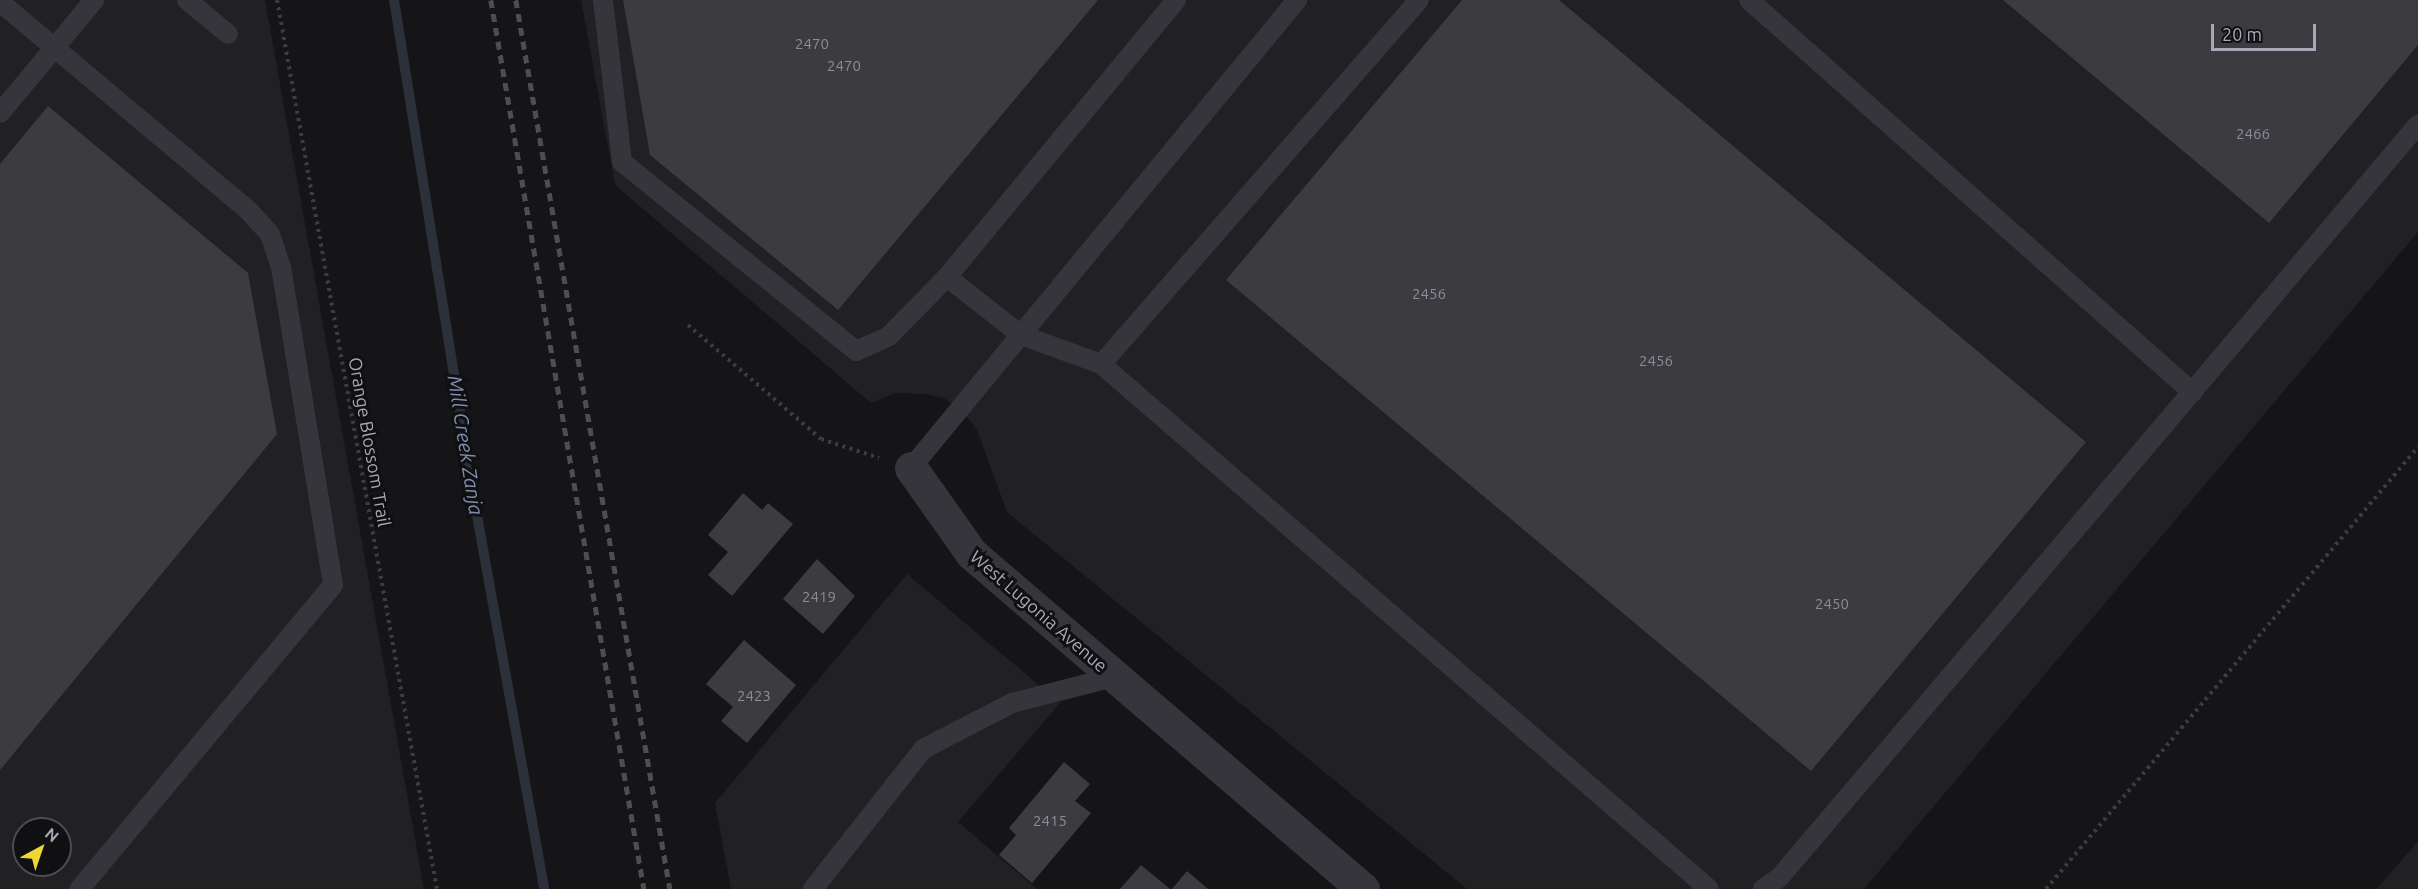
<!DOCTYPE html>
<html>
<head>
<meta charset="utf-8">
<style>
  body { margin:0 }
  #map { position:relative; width:2418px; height:889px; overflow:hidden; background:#151416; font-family:Ubuntu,sans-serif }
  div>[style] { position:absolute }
  .built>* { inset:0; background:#212023 }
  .stream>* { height:10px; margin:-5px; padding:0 5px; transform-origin:5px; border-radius:5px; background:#2b303a }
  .building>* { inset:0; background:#3c3c40 }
  .path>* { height:4px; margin-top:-2px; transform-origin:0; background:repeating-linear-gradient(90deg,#3c3c42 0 3px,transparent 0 7.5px) }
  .service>* { height:20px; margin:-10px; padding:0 10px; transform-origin:10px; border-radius:10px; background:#36353b }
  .minor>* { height:33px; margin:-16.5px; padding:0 16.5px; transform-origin:16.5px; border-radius:16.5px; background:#36353b }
  .rail>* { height:4.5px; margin-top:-2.25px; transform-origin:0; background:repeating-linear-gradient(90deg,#4d4d54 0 8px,transparent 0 14px) }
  span { translate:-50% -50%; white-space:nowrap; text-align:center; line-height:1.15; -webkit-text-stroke:6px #100f11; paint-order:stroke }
  .number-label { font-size:15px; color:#8c8d98 }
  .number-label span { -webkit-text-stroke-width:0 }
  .street-label { font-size:18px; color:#a6a8b6 }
  .water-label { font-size:20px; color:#7e8eb1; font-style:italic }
  .north { position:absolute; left:12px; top:817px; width:60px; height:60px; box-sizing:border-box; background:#100f11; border:2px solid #4c4c53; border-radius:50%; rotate:40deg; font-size:16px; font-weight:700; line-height:24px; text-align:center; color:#a6a8b6 }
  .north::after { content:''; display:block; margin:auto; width:21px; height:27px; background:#eed735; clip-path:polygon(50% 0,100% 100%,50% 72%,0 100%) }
  .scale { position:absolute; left:2211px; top:24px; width:105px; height:27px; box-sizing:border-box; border:3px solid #a6a8b6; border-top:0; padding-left:8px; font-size:18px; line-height:21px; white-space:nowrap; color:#a6a8b6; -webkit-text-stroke:4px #100f11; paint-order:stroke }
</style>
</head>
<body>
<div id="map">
  <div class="built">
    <i style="clip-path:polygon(evenodd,0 0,265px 0,424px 889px,0 889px,0 0,24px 829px,60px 829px,60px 865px,24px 865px,24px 829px)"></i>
    <i style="clip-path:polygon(581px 0,2418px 0,2418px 232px,1864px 889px,1467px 889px,1007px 512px,977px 430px,964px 413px,944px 398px,924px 394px,896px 393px,871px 403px,615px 185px)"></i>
    <i style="clip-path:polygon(907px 574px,1060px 703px,958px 822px,1037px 889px,731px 889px,715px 803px)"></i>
    <i style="clip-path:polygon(2418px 841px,2418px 889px,2377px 889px)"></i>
  </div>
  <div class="stream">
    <i style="left:394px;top:0;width:499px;rotate:80.9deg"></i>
    <i style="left:473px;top:493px;width:402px;rotate:79.8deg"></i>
  </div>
  <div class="building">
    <i style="clip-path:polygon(623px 0,1098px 0,838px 310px,650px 155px)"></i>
    <i style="clip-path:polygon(1462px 0,1559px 0,2086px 442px,1811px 771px,1226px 280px)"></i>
    <i style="clip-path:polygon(2003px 0,2418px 0,2418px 45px,2269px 223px)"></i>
    <i style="clip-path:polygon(48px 106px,248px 273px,277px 434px,0 770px,0 164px)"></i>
    <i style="clip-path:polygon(743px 493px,762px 510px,768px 503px,793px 524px,732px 596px,708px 575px,728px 552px,708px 535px)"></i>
    <i style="clip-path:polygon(817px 559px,855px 596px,823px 634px,783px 599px)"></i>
    <i style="clip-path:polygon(744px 640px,796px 685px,747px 743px,721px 721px,733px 707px,706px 684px)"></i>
    <i style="clip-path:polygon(1064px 762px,1090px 784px,1075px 801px,1091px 813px,1032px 883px,999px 855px,1016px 835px,1009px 828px)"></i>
    <i style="clip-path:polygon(1141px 865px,1170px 889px,1120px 889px)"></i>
    <i style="clip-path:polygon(1187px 871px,1208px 889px,1172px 889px)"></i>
  </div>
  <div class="path">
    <i style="left:277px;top:0;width:903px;rotate:79.8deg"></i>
    <i style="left:688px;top:325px;width:175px;rotate:40.6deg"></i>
    <i style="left:821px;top:439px;width:61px;rotate:18.1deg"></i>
    <i style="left:2046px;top:889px;width:578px;rotate:-49.92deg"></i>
  </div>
  <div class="service">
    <i style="left:187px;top:0;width:53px;rotate:39.7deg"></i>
    <i style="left:603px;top:0;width:163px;rotate:83.3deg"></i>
    <i style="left:622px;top:162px;width:301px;rotate:38.9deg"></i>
    <i style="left:856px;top:351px;width:36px;rotate:-24deg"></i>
    <i style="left:889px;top:336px;width:83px;rotate:-45.5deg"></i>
    <i style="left:947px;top:277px;width:359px;rotate:-50.4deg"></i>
    <i style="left:1419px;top:0;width:483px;rotate:131.1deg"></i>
    <i style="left:1101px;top:364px;width:803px;rotate:40.81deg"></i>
    <i style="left:1749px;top:0;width:592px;rotate:41.5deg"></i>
    <i style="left:2192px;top:392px;width:350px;rotate:-49.8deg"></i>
    <i style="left:0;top:2px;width:325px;rotate:40deg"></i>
    <i style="left:249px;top:211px;width:31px;rotate:48deg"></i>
    <i style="left:270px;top:234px;width:35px;rotate:72deg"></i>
    <i style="left:281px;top:267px;width:322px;rotate:80.7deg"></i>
    <i style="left:333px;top:585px;width:396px;rotate:129.8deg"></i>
    <i style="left:0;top:113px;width:147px;rotate:-50.2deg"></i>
    <i style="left:947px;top:277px;width:94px;rotate:38.1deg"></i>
    <i style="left:1021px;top:335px;width:85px;rotate:19.9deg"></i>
    <i style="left:911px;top:468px;width:607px;rotate:-50.48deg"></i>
    <i style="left:813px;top:889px;width:178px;rotate:-51.8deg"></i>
    <i style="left:923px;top:749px;width:100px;rotate:-27.3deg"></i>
    <i style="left:1012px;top:703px;width:105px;rotate:-14.3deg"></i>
    <i style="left:1763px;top:889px;width:19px;rotate:-35deg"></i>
    <i style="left:1779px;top:878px;width:638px;rotate:-49.64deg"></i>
  </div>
  <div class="minor">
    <i style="left:911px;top:468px;width:105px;rotate:54.7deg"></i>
    <i style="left:972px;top:554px;width:515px;rotate:40.59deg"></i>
  </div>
  <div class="rail">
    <i style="left:491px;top:0;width:902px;rotate:80.23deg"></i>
    <i style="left:516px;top:0;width:902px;rotate:80.17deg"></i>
  </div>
  <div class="number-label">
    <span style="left:812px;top:44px">2470</span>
    <span style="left:844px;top:66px">2470</span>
    <span style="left:2253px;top:134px">2466</span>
    <span style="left:1429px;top:294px">2456</span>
    <span style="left:1656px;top:361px">2456</span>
    <span style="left:819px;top:597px">2419</span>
    <span style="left:1832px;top:604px">2450</span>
    <span style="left:754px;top:696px">2423</span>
    <span style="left:1050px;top:821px">2415</span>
  </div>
  <div class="street-label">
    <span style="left:370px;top:442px;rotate:80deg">Orange Blossom Trail</span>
    <span style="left:1039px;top:611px;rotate:41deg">West Lugonia Avenue</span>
  </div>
  <div class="water-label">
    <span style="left:466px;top:445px;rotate:81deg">Mill Creek Zanja</span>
  </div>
  <div class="north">N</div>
  <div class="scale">20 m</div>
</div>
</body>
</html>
